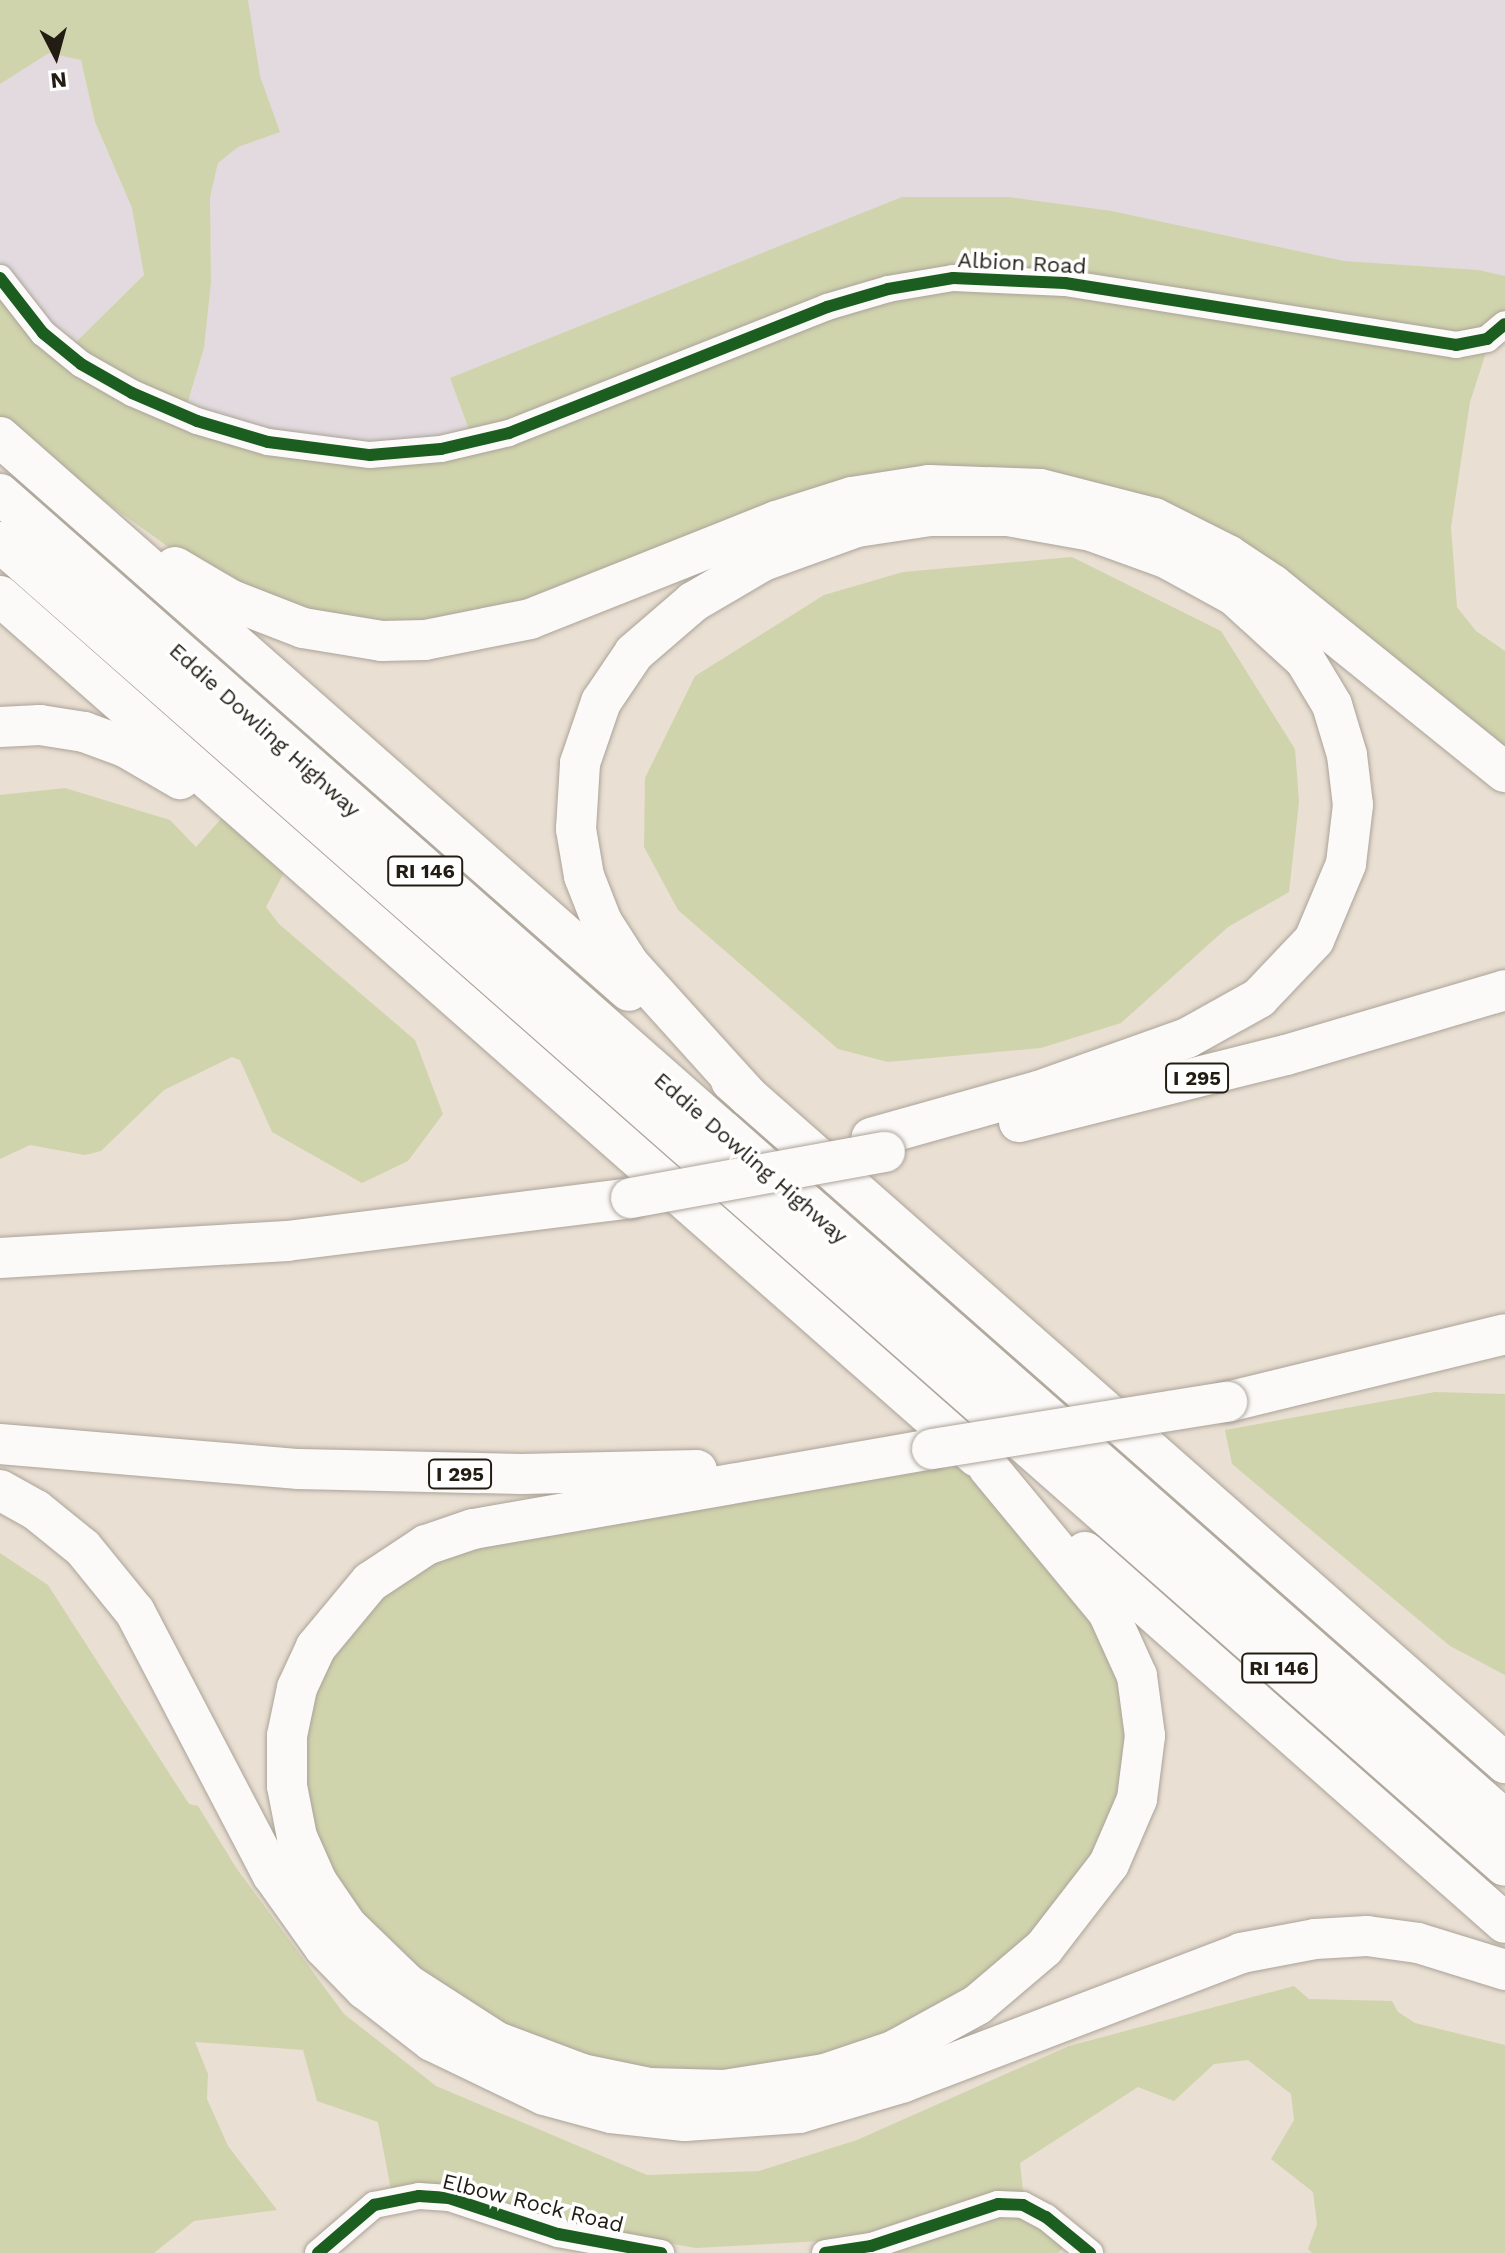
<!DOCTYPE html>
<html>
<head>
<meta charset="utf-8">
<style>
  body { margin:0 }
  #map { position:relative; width:1505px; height:2253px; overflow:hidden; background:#e9dfd2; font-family:"Work Sans",sans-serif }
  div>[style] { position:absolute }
  .commercial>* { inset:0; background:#e2dadf }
  .green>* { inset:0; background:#d0d4ad }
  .roads { filter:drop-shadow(0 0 2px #aba399) drop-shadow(0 0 2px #aba399) }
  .minor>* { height:26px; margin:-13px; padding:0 13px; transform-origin:13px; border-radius:13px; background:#fcfaf8 }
  .highway>* { height:40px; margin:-20px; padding:0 20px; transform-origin:20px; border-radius:20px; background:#fcfaf8 }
  .bridges { filter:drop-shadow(0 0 2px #aba399) drop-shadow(0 0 2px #aba399) }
  .highway-bridge>* { height:40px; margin:-20px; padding:0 20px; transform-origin:20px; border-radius:20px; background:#fcfaf8 }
  .cycleway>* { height:12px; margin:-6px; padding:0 6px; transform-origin:6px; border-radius:6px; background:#1b5e20 }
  span { translate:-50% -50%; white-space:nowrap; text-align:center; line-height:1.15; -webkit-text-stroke:7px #fff; paint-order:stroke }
  .shield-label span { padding:2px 6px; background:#fff; border:2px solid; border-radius:6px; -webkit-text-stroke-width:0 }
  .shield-label { font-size:20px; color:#221c13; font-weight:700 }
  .street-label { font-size:22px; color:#221c13 }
  .north { position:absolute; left:16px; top:16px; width:80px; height:80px; -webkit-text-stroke:6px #fff; paint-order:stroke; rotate:174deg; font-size:22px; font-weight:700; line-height:32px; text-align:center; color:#221c13 }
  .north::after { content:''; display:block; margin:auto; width:28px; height:36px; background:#221c13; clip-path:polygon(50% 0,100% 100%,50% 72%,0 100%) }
</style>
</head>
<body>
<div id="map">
  <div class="commercial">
    <i style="clip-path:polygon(248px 0,1505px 0,1505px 276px,1479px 270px,1344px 261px,1112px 211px,1009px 197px,450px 378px,471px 436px,391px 446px,260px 434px,186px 409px,204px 348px,211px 282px,210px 197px,218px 163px,238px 147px,280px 131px,260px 76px)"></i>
    <i style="clip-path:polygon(49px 53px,81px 60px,95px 122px,132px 208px,144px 275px,71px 347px,0 271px,0 84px)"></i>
  </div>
  <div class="green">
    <i style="clip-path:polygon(0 0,248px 0,260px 76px,280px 132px,238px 147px,218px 163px,210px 197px,211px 282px,204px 348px,186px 408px,260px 434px,391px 446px,471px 435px,450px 378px,902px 197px,1009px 197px,1112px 211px,1344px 261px,1479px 270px,1505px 276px,1505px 320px,1491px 337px,1470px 402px,1451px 527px,1457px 607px,1476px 631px,1505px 651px,1505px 764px,1055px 483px,456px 630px,250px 605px,0 427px,0 271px,71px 347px,144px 275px,132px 208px,95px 122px,81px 60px,49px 53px,0 84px)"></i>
    <i style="clip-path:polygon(1072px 557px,1221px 631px,1295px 749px,1299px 802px,1289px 892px,1228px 927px,1121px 1023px,1041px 1048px,888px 1062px,838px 1049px,678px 910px,644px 847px,645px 778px,695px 676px,824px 595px,903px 572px)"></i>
    <i style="clip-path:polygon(65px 788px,170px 820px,196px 847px,228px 811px,291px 859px,266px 907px,279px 924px,415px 1040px,443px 1114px,408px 1161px,362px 1183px,272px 1132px,240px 1060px,232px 1057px,164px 1090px,101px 1151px,85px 1155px,30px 1145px,0 1159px,0 795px)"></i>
    <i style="clip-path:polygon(1435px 1392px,1505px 1394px,1505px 1675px,1450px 1646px,1232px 1464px,1225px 1430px)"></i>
    <i style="clip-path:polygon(968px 1450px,1104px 1607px,1139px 1756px,1080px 1896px,940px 2017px,750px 2079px,578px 2070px,371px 1953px,281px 1759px,379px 1565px)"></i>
    <i style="clip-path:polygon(0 1553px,48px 1585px,189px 1804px,198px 1806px,237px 1869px,344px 2014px,436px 2086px,647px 2175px,759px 2171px,857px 2140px,1069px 2046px,1294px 1986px,1309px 1999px,1392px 2001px,1398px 2012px,1415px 2023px,1505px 2045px,1505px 2253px,1312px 2253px,1308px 2249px,1317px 2224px,1313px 2192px,1271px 2159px,1294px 2120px,1291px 2094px,1248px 2060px,1214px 2064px,1174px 2101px,1138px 2087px,1020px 2163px,1025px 2208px,1070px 2240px,1058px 2253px,844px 2253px,839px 2240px,696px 2248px,392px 2195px,378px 2122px,317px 2101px,303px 2050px,195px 2042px,208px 2074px,207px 2099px,228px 2146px,277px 2210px,194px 2221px,154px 2253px,0 2253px)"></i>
  </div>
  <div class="roads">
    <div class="minor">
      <i style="left:0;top:278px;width:70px;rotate:52deg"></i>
      <i style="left:43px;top:333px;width:49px;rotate:39.2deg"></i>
      <i style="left:81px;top:364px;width:59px;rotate:29.6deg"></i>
      <i style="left:132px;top:393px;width:71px;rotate:23.3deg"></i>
      <i style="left:197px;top:421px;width:74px;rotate:16.5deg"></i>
      <i style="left:268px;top:442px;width:103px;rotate:7.3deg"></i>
      <i style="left:370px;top:455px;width:71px;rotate:-4.8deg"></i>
      <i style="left:441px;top:449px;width:70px;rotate:-13.2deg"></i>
      <i style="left:509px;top:433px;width:342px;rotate:-21.6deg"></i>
      <i style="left:827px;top:307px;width:64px;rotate:-16.4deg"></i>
      <i style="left:888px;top:289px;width:66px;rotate:-9.6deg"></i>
      <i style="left:953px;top:278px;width:112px;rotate:2.6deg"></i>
      <i style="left:1065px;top:283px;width:396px;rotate:9deg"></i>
      <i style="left:1456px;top:345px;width:32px;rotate:-11deg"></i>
      <i style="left:1487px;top:339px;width:23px;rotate:-40deg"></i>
      <i style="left:318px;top:2253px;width:74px;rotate:-40.6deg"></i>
      <i style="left:374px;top:2205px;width:46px;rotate:-11.3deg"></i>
      <i style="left:419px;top:2196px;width:30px;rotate:4deg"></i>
      <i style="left:449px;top:2198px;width:115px;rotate:18.3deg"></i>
      <i style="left:558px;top:2234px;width:105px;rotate:10.5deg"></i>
      <i style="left:825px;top:2253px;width:47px;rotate:-8.7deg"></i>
      <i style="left:871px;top:2246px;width:134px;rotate:-18.3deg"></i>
      <i style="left:998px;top:2204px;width:25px;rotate:2deg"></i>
      <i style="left:1023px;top:2205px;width:26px;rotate:28deg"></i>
      <i style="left:1046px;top:2217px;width:57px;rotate:39.3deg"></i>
    </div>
    <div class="highway">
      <i style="left:0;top:437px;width:838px;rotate:41.37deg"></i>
      <i style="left:0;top:494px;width:2006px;rotate:41.38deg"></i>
      <i style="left:0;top:542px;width:2004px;rotate:41.34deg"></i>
      <i style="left:175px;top:567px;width:65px;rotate:30.5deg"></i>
      <i style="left:231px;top:600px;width:77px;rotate:21.3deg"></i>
      <i style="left:303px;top:628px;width:80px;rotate:9.3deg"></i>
      <i style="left:382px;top:641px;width:43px;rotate:-1.3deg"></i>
      <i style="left:425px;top:640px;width:107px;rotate:-11.3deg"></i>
      <i style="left:530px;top:619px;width:265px;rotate:-21.7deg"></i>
      <i style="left:776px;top:521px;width:80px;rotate:-17.5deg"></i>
      <i style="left:852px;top:497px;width:78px;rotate:-8.9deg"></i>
      <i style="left:929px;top:485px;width:111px;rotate:2.1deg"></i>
      <i style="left:1040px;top:489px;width:118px;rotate:14.3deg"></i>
      <i style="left:1154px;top:518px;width:83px;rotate:26.6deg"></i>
      <i style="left:1228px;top:555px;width:54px;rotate:33.7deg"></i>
      <i style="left:1273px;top:585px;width:298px;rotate:38.9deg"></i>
      <i style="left:0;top:596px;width:1302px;rotate:41.39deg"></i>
      <i style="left:0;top:727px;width:40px;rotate:-2.9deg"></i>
      <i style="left:40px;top:725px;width:45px;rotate:9deg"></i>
      <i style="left:84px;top:732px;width:44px;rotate:20.1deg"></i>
      <i style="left:125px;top:747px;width:64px;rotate:30.2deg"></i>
      <i style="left:731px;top:1081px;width:1032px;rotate:41.38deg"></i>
      <i style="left:749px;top:1097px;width:179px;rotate:-132.1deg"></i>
      <i style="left:629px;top:964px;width:50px;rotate:-122.7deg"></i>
      <i style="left:602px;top:922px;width:49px;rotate:-111.4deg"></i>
      <i style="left:584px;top:876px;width:48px;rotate:-99.7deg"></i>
      <i style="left:576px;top:829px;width:66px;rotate:-86.5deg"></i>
      <i style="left:580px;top:763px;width:65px;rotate:-71deg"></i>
      <i style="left:601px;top:702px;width:59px;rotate:-56deg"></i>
      <i style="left:634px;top:653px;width:78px;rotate:-40.8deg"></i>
      <i style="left:693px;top:602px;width:81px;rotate:-30.4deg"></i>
      <i style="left:763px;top:561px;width:100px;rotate:-19.9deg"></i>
      <i style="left:857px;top:527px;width:74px;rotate:-8.6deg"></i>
      <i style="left:930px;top:516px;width:78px"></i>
      <i style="left:1008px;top:516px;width:84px;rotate:10.2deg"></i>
      <i style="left:1091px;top:531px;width:80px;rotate:19.8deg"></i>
      <i style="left:1166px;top:558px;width:79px;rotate:28.8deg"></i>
      <i style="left:1235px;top:596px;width:95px;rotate:42.4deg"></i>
      <i style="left:1305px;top:660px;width:52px;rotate:59deg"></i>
      <i style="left:1332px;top:705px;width:52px;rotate:73.3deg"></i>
      <i style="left:1347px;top:755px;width:50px;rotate:83.2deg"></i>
      <i style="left:1353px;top:805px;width:59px;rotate:96.8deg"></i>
      <i style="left:1346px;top:864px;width:82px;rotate:112.8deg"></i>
      <i style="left:1314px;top:940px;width:80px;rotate:133.5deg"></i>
      <i style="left:1259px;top:998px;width:82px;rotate:150.9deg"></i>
      <i style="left:1187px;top:1038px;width:158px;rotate:160.4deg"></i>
      <i style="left:1038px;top:1091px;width:173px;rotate:164.3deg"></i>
      <i style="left:1019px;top:1122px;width:275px;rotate:-14.1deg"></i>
      <i style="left:1286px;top:1055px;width:228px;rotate:-16.5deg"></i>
      <i style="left:0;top:1258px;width:288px;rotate:-3.4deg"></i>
      <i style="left:287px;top:1241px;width:347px;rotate:-7.1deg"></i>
      <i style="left:1227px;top:1402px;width:286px;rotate:-13.7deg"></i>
      <i style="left:0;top:1444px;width:300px;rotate:4.8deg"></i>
      <i style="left:299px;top:1469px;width:223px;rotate:1.3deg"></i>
      <i style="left:522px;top:1474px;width:175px;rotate:-1.3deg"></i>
      <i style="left:932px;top:1449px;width:466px;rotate:170.1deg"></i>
      <i style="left:473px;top:1529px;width:50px;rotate:161.2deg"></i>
      <i style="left:426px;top:1545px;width:67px;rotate:146.5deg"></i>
      <i style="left:370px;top:1582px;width:85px;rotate:129.7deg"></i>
      <i style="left:316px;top:1647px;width:45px;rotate:114.9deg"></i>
      <i style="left:297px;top:1688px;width:49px;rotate:101.8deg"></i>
      <i style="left:287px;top:1736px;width:50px;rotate:90deg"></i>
      <i style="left:287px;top:1786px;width:52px;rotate:78.9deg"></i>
      <i style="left:297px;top:1837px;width:49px;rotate:66deg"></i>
      <i style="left:317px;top:1882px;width:53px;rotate:55.7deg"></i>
      <i style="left:347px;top:1926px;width:83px;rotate:44deg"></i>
      <i style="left:407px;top:1984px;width:107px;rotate:32.8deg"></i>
      <i style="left:497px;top:2042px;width:91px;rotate:20.6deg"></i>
      <i style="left:582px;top:2074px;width:68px;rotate:11.8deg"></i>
      <i style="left:649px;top:2088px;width:75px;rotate:1.5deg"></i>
      <i style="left:724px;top:2090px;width:102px;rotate:-9deg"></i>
      <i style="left:825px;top:2074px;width:72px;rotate:-18.7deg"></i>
      <i style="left:893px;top:2051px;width:96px;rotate:-28.7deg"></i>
      <i style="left:977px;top:2005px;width:88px;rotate:-40.4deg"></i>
      <i style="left:1044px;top:1948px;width:106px;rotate:-52.3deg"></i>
      <i style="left:1109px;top:1864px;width:71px;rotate:-66.7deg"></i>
      <i style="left:1137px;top:1799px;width:64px;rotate:-82.8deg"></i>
      <i style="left:1145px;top:1736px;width:61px;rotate:-97.6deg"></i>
      <i style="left:1137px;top:1676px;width:70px;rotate:-114.4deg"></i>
      <i style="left:1108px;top:1612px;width:188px;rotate:-129.6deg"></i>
      <i style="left:0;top:1490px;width:41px;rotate:29.1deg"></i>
      <i style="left:36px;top:1510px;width:60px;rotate:39deg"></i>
      <i style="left:83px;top:1548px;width:82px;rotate:50.9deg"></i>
      <i style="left:135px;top:1612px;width:296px;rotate:62.4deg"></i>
      <i style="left:272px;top:1874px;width:90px;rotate:54.5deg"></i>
      <i style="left:324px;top:1947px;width:59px;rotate:45.7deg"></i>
      <i style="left:365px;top:1989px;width:85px;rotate:37.8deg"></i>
      <i style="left:432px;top:2041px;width:124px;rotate:25.7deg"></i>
      <i style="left:544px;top:2095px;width:69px;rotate:15deg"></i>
      <i style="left:611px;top:2113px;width:74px;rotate:6.2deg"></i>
      <i style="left:685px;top:2121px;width:114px;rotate:-4deg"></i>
      <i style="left:799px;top:2113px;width:109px;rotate:-16.4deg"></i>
      <i style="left:904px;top:2082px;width:361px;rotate:-20.9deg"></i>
      <i style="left:1241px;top:1953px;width:75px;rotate:-10.7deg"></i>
      <i style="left:1315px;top:1939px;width:52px;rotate:-3.3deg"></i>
      <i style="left:1367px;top:1936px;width:51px;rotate:7.8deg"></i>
      <i style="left:1418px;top:1943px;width:91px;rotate:17.2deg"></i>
      <i style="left:1085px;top:1552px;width:560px;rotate:41.46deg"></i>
    </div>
  </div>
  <div class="bridges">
    <div class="highway-bridge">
      <i style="left:631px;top:1198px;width:258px;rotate:-10.3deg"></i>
      <i style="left:932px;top:1449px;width:299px;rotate:-9.1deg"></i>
    </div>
  </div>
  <div class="cycleway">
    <i style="left:0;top:278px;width:70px;rotate:52deg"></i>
    <i style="left:43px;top:333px;width:49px;rotate:39.2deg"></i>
    <i style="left:81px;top:364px;width:59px;rotate:29.6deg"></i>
    <i style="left:132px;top:393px;width:71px;rotate:23.3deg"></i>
    <i style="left:197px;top:421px;width:74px;rotate:16.5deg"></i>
    <i style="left:268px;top:442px;width:103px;rotate:7.3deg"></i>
    <i style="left:370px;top:455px;width:71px;rotate:-4.8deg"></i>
    <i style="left:441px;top:449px;width:70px;rotate:-13.2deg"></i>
    <i style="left:509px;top:433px;width:342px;rotate:-21.6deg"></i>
    <i style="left:827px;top:307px;width:64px;rotate:-16.4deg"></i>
    <i style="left:888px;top:289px;width:66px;rotate:-9.6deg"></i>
    <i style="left:953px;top:278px;width:112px;rotate:2.6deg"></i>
    <i style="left:1065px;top:283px;width:396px;rotate:9deg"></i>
    <i style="left:1456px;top:345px;width:32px;rotate:-11deg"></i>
    <i style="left:1487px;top:339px;width:23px;rotate:-40deg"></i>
    <i style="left:318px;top:2253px;width:74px;rotate:-40.6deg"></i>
    <i style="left:374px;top:2205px;width:46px;rotate:-11.3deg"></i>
    <i style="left:419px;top:2196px;width:30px;rotate:4deg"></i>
    <i style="left:449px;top:2198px;width:115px;rotate:18.3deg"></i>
    <i style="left:558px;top:2234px;width:105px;rotate:10.5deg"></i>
    <i style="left:825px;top:2253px;width:47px;rotate:-8.7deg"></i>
    <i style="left:871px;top:2246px;width:134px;rotate:-18.3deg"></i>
    <i style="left:998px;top:2204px;width:25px;rotate:2deg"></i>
    <i style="left:1023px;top:2205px;width:26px;rotate:28deg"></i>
    <i style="left:1046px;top:2217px;width:57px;rotate:39.3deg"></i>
  </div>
  <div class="shield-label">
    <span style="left:425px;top:871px">RI 146</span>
    <span style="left:1197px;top:1078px">I 295</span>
    <span style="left:460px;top:1474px">I 295</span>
    <span style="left:1279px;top:1668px">RI 146</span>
  </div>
  <div class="street-label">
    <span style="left:1022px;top:263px;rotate:3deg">Albion Road</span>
    <span style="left:265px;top:730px;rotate:42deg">Eddie Dowling Highway</span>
    <span style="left:751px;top:1158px;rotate:41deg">Eddie Dowling Highway</span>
    <span style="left:533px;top:2203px;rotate:14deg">Elbow Rock Road</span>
  </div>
  <div class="north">N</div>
</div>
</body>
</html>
